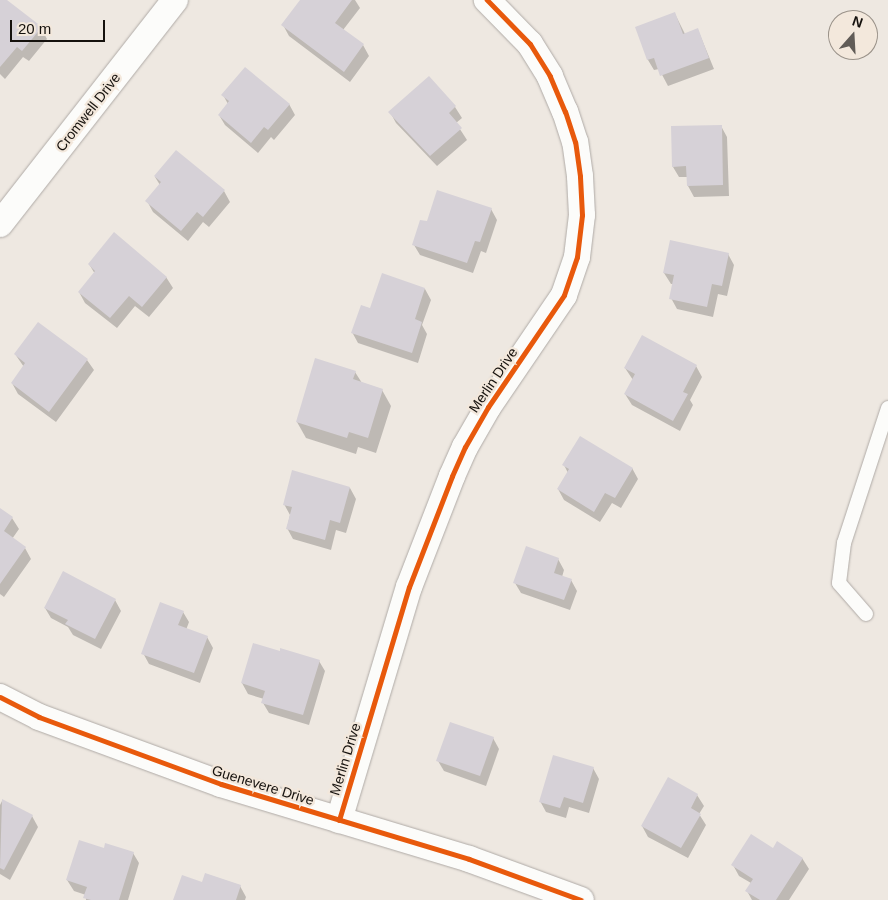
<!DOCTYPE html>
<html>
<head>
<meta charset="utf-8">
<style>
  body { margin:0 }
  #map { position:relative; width:888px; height:900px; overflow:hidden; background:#eee8e1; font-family:Arial,sans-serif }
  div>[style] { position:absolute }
  .shadow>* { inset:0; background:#0003 }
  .building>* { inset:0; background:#d6d1d7 }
  .roads { filter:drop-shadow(0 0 1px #afaaa6) drop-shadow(0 0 1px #afaaa6) }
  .lane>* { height:14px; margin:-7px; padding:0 7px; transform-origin:7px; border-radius:7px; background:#fcfcfa }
  .street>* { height:26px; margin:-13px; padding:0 13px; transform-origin:13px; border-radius:13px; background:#fcfcfa }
  .cycleway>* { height:5px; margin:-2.5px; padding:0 2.5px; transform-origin:2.5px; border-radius:2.5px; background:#e8590c }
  span { translate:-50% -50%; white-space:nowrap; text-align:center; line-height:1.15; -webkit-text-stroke:4.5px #f3e8dc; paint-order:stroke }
  .street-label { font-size:14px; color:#15110d }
  .north { position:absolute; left:828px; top:10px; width:50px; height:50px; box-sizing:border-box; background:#f3e8dc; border:1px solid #9a9289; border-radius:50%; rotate:19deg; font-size:14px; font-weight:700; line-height:20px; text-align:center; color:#15110d }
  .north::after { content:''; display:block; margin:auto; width:18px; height:22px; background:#615c57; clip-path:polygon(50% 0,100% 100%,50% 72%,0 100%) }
  .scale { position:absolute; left:10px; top:20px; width:95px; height:22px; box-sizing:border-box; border:2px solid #15110d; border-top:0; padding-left:6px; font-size:15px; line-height:18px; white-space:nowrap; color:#15110d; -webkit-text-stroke:4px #f3e8dc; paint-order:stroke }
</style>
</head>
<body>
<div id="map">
  <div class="shadow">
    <i style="clip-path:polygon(0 0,5px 0,41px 28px,47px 39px,29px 61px,23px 57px,5px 79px,0 74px)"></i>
    <i style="clip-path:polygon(302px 0,355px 0,360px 8px,343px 30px,363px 45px,369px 56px,350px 82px,289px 36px,283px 25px)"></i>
    <i style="clip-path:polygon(675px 14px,685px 34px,698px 30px,714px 69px,668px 86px,659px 69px,654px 70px,648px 60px,637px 27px)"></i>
    <i style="clip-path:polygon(429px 78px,455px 107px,462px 118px,456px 123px,467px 140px,437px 166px,396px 123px,390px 112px)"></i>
    <i style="clip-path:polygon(223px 95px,289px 104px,295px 115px,274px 140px,271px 137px,258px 153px,225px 125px,219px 115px,228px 104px)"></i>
    <i style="clip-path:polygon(721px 126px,727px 137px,729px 196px,694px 197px,688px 186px,688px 177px,679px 177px,673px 167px)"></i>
    <i style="clip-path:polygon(155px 177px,224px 191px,230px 202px,209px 227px,203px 222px,188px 241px,153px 212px,147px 201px,160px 185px)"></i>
    <i style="clip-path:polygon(491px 209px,497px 220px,486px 253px,481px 251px,473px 273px,420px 255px,414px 245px,428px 223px)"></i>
    <i style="clip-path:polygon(728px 254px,734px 265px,727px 296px,718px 294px,713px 317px,677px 309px,671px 298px,674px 284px,671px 284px,664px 273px)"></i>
    <i style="clip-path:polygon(89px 264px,166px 277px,173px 288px,149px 317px,135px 306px,117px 328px,85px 303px,79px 292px,95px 274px)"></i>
    <i style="clip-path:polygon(425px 289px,431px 300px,422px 325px,427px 334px,418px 363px,358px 343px,352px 332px,371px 309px)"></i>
    <i style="clip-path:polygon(38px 324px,87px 360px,94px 370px,56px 422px,18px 394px,12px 383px,24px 367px,15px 354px)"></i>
    <i style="clip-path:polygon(696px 366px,702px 377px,690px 400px,693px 405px,680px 431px,632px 405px,625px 394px,633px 380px,625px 368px)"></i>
    <i style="clip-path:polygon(355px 372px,362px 383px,382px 390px,391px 406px,376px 453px,358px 447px,356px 454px,306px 438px,297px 422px)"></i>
    <i style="clip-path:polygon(564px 465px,632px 468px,638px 479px,621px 508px,612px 503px,600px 522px,564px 500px,558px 489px,568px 473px)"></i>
    <i style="clip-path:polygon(350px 488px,356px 499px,346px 533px,336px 530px,331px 550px,293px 539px,287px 528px,290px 515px,284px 504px)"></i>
    <i style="clip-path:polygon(0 510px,12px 518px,19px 529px,12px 539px,25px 548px,31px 559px,4px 597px,0 594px)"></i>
    <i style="clip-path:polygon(558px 559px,564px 570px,562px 577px,571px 580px,577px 591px,570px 610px,521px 593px,515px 583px)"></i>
    <i style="clip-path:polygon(115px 600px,121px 611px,101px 649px,73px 635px,68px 627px,51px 618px,45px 608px)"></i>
    <i style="clip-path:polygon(183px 612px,189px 622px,186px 630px,207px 637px,213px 648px,200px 683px,149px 664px,143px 653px)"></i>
    <i style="clip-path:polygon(281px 652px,319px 661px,325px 671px,309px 725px,269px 713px,263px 703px,264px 699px,248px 694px,242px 683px)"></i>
    <i style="clip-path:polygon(493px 738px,499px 749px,486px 786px,444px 771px,438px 761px)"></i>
    <i style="clip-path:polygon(593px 768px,599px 779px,589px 813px,569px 807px,566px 818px,546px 812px,540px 801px)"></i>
    <i style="clip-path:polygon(697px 795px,704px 806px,699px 814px,706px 825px,688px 858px,648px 837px,642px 826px)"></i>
    <i style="clip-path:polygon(2px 801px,32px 816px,38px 827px,10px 880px,0 874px,0 805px)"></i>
    <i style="clip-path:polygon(773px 850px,802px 858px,809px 869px,789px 900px,752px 900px,747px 891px,751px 883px,739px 876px,733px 865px)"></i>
    <i style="clip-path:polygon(133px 853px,139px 863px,128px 900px,86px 900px,86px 895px,74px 891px,67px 880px)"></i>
    <i style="clip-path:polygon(203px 884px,240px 886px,246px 897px,245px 900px,174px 900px)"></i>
  </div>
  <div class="building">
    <i style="clip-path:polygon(0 0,7px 0,42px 27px,22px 51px,17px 47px,0 67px)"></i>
    <i style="clip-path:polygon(300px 0,352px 0,335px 23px,364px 44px,344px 72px,281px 25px)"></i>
    <i style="clip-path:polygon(675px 12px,683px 34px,698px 28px,709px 58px,660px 76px,654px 58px,647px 60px,635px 27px)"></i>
    <i style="clip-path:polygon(245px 67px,290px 104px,268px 130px,264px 127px,251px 143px,218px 115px,229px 101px,221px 95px)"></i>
    <i style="clip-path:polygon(429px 76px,456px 106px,449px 113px,462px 128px,430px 156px,388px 112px)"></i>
    <i style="clip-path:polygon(722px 125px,723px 185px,687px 186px,686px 166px,672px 167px,671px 126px)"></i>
    <i style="clip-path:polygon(176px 150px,225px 190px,203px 217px,197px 212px,181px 231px,145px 201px,161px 182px,154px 176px)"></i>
    <i style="clip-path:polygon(437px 190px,492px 208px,480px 242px,475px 241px,467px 263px,412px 245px,420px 220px,427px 221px)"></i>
    <i style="clip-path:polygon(114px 232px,167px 277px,142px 307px,129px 296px,110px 318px,78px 292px,95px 271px,88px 264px)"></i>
    <i style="clip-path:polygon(670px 240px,729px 253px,722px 286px,712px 284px,707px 307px,669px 299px,674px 275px,663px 273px)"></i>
    <i style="clip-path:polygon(382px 273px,425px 288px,415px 319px,422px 322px,412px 353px,351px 333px,361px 305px,370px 308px)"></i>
    <i style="clip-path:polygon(38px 322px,88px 359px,49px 412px,11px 383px,25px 363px,14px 354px)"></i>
    <i style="clip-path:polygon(642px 335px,697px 365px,683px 392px,688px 394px,673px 421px,624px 394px,635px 374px,624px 368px)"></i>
    <i style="clip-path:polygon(315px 358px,356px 371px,353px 379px,383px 389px,368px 438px,349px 432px,347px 438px,296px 422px)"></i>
    <i style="clip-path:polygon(580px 436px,633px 468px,615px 498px,605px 493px,594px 512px,557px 489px,569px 469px,562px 465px)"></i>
    <i style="clip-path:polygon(292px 470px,350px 487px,340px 523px,330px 520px,325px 540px,286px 529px,292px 507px,283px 505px)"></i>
    <i style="clip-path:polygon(0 508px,13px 517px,4px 531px,26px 547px,0 584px)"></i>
    <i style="clip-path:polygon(526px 546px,559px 558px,554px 573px,572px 579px,564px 600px,513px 583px)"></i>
    <i style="clip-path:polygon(63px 571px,116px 599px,95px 639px,65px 624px,68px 620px,44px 608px)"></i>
    <i style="clip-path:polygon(160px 602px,184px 611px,178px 625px,208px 636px,194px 673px,141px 654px)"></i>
    <i style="clip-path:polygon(253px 643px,280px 651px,280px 648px,320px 660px,303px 715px,261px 703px,265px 691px,241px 683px)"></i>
    <i style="clip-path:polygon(450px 722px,494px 737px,480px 776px,436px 761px)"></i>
    <i style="clip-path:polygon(553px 755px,594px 767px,583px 803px,564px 797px,560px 808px,539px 802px)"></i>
    <i style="clip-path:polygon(668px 777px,698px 794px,691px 808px,701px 814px,681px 848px,641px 826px)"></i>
    <i style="clip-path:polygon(2px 799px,33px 815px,4px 870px,0 868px)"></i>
    <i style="clip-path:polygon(751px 834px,773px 848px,777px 841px,803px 858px,776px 900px,760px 900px,745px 891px,753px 879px,731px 865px)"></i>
    <i style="clip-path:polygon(79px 840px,104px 848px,105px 843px,134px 852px,119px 900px,91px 900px,83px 898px,87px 887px,66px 880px)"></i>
    <i style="clip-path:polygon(205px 873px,241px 885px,236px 900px,173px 900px,182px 875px,202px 882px)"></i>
  </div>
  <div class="roads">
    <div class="lane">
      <i style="left:866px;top:614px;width:41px;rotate:-131.1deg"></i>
      <i style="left:839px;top:583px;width:40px;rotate:-82.9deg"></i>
      <i style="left:844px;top:543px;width:142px;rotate:-71.9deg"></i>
    </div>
    <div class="street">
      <i style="left:0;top:224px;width:284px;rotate:-52deg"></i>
      <i style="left:0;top:697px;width:44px;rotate:27.1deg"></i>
      <i style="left:39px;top:717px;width:194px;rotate:20.2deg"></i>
      <i style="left:221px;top:784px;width:259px;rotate:16.8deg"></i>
      <i style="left:469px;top:859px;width:119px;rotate:20.1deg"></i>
      <i style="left:339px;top:820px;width:243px;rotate:-73.3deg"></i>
      <i style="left:409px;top:587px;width:119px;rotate:-68.8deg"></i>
      <i style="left:452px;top:476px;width:32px;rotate:-66deg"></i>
      <i style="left:465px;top:447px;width:46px;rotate:-60.1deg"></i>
      <i style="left:488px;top:407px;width:135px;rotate:-55.8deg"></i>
      <i style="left:564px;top:295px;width:40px;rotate:-71.1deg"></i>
      <i style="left:577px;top:257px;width:42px;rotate:-83.2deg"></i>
      <i style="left:582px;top:215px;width:39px;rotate:-93deg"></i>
      <i style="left:580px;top:176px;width:34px;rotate:-98deg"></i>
      <i style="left:575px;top:142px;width:32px;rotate:-108deg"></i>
      <i style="left:565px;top:112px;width:39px;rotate:-113deg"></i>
      <i style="left:550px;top:76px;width:38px;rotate:-122deg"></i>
      <i style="left:530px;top:44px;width:62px;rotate:-134.3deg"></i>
    </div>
  </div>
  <div class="cycleway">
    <i style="left:0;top:697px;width:44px;rotate:27.1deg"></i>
    <i style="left:39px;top:717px;width:194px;rotate:20.2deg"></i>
    <i style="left:221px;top:784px;width:259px;rotate:16.8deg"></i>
    <i style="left:469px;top:859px;width:119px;rotate:20.1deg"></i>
    <i style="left:339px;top:820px;width:243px;rotate:-73.3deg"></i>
    <i style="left:409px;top:587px;width:119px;rotate:-68.8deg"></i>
    <i style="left:452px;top:476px;width:32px;rotate:-66deg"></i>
    <i style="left:465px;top:447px;width:46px;rotate:-60.1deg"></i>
    <i style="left:488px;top:407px;width:135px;rotate:-55.8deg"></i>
    <i style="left:564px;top:295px;width:40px;rotate:-71.1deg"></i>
    <i style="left:577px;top:257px;width:42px;rotate:-83.2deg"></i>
    <i style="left:582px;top:215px;width:39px;rotate:-93deg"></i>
    <i style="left:580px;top:176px;width:34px;rotate:-98deg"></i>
    <i style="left:575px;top:142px;width:32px;rotate:-108deg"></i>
    <i style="left:565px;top:112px;width:39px;rotate:-113deg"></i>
    <i style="left:550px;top:76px;width:38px;rotate:-122deg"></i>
    <i style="left:530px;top:44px;width:62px;rotate:-134.3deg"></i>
  </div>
  <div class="street-label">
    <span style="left:88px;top:112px;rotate:-52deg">Cromwell Drive</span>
    <span style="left:493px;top:380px;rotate:-56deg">Merlin Drive</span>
    <span style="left:345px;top:759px;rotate:-73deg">Merlin Drive</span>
    <span style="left:263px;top:785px;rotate:17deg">Guenevere Drive</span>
  </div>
  <div class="north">N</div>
  <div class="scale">20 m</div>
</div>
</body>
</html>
